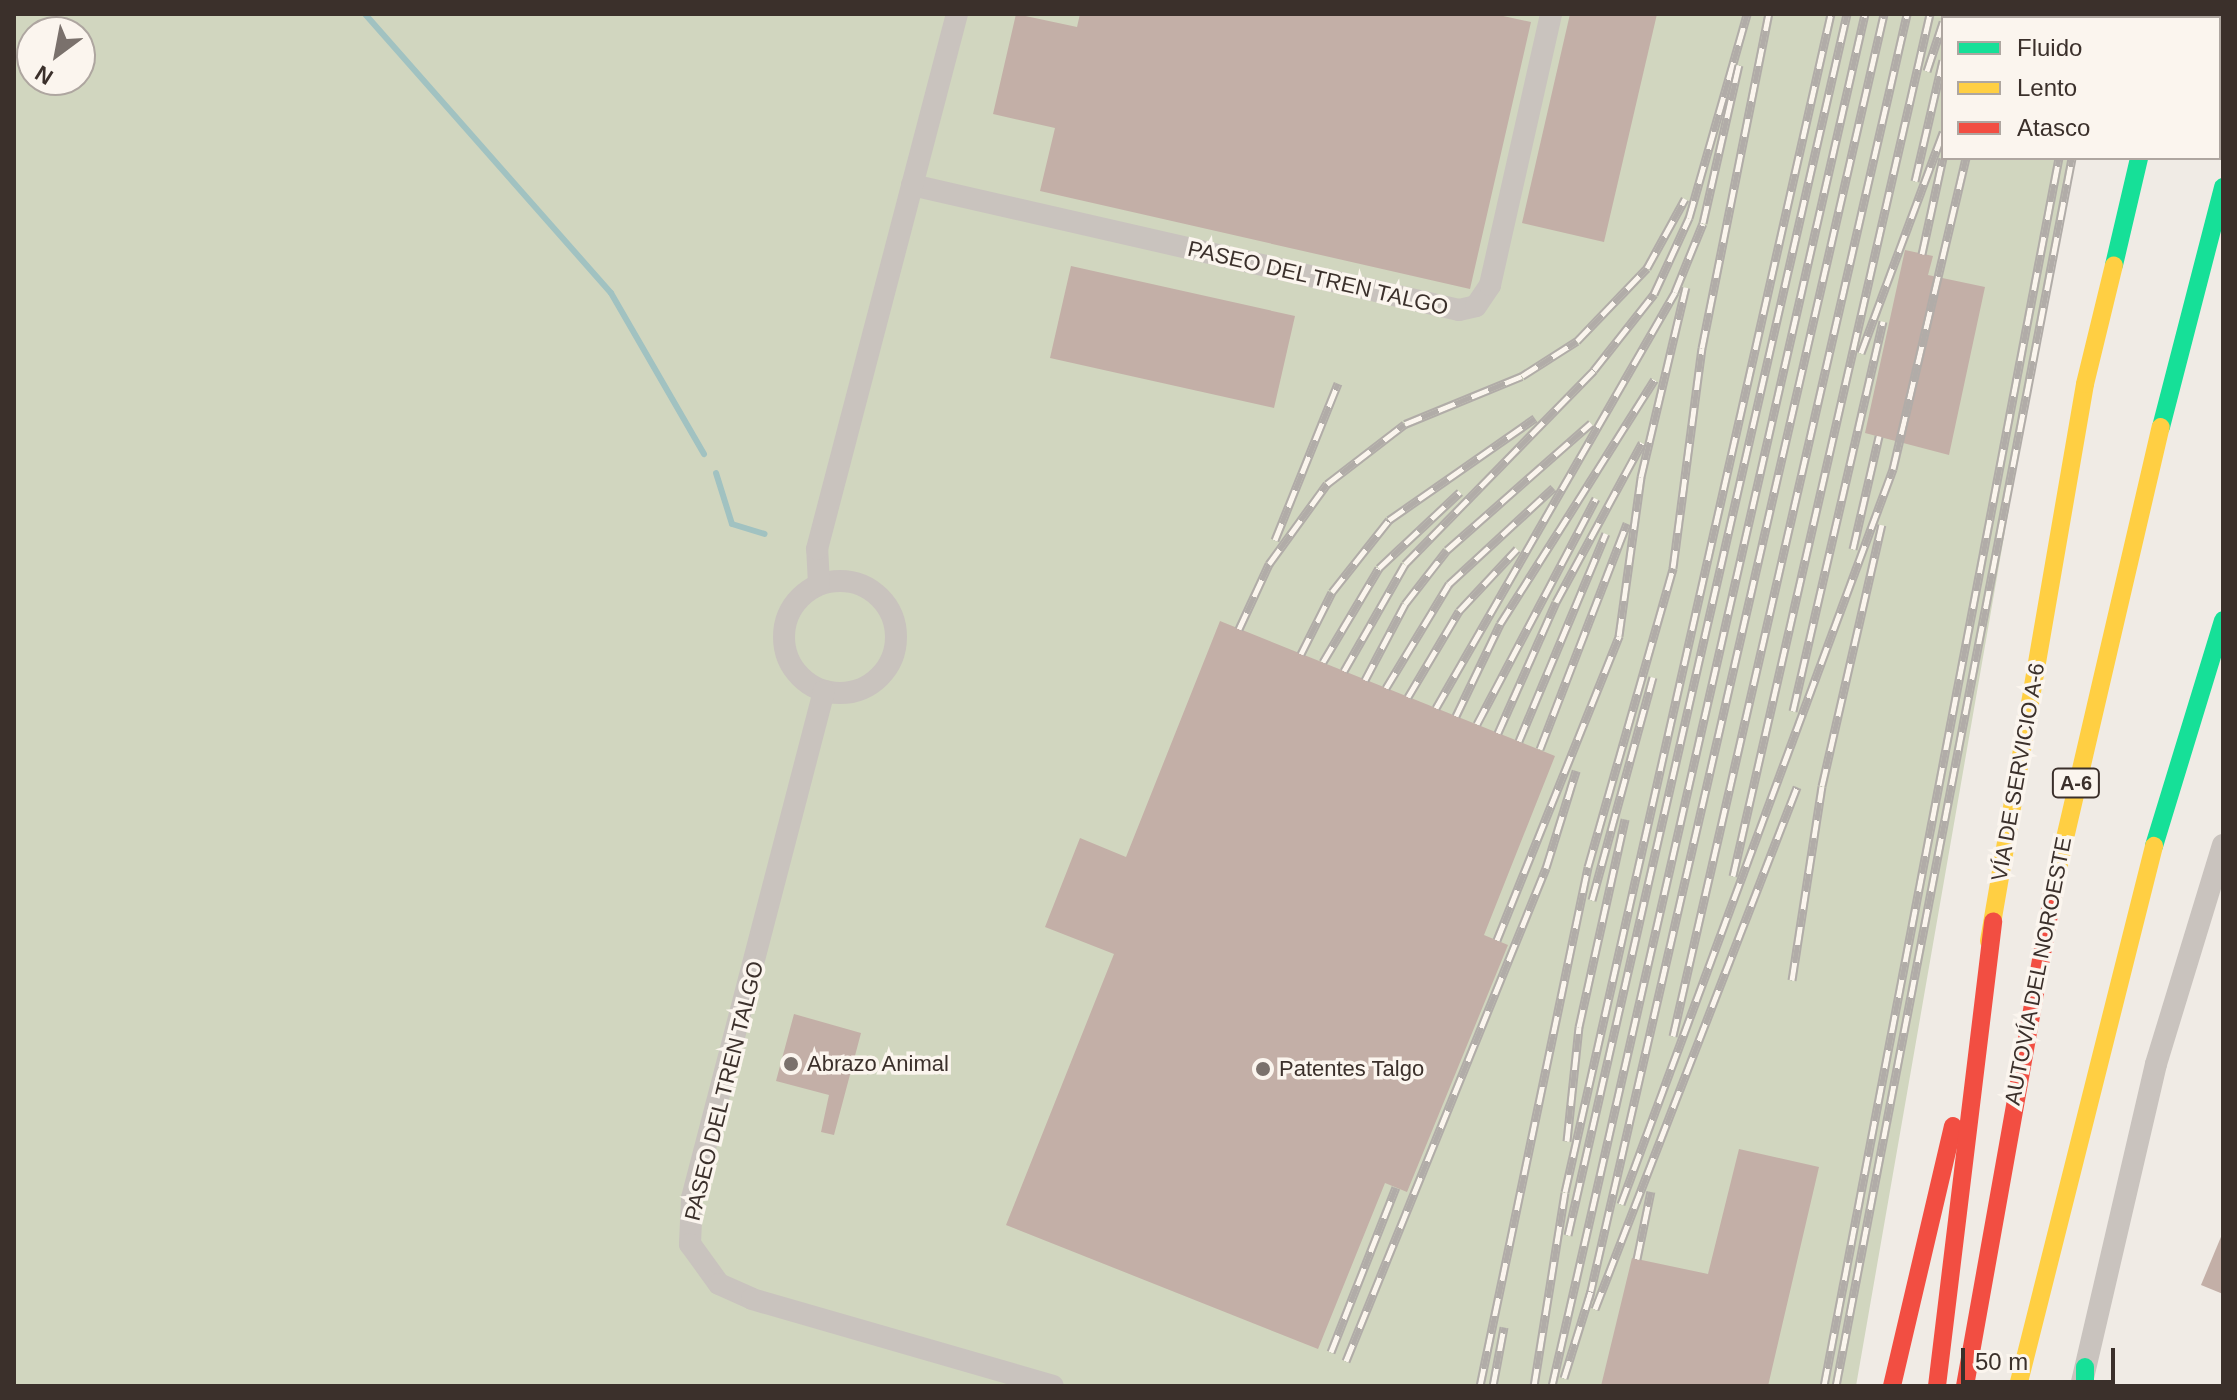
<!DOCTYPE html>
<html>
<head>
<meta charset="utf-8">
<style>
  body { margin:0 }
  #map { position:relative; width:2237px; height:1400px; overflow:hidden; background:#f0ebe5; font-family:Arial,sans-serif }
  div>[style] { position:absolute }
  .green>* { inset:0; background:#d1d6bf }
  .stream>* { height:6px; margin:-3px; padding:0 3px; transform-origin:3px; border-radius:3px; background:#a1c2c1 }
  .building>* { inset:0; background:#c3afa7 }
  .street>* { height:22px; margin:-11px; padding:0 11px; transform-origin:11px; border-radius:11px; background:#c9c3be }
  .street>.ring { margin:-11px; padding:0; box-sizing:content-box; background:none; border:22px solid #c9c3be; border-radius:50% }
  .fast>* { height:18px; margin:-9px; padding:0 9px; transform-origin:9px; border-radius:9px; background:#16e098 }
  .slow>* { height:18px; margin:-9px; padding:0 9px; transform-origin:9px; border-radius:9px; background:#ffcf43 }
  .jam>* { height:18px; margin:-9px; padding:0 9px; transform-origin:9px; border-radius:9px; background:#f24e42 }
  .rail>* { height:9px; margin-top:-4.5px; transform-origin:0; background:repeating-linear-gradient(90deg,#fbf5ee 0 18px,#b1aca8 0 36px); box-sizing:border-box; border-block:2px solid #b1aca8 }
  .dots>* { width:22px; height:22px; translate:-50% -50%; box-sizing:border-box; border:4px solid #fbf5ee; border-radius:50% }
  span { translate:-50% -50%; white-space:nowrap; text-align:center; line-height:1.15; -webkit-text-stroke:7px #fbf5ee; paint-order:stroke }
  .shield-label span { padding:2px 6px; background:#fbf5ee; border:2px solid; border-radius:6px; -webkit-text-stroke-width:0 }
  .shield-label { font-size:20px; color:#3b302b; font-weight:700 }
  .street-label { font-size:22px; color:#3b302b }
  .poi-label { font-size:22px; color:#3b302b }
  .left { translate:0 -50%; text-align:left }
  .frame { position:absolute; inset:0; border:16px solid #3b302b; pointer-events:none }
  .legend { position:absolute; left:1941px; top:16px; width:280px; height:144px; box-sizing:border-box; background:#fbf5ee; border:2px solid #aea6a0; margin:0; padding:10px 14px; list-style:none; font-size:24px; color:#3b302b }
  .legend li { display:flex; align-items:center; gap:16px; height:40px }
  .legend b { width:40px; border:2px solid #aea6a0 }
  .north { position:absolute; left:16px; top:16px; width:80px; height:80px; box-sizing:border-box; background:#fbf5ee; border:2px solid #aea6a0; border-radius:50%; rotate:212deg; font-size:22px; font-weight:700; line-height:32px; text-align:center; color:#3b302b }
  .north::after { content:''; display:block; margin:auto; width:28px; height:36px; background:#7a716c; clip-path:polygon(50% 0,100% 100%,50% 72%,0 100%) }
  .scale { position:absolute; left:1961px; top:1348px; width:154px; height:36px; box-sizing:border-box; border:4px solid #3b302b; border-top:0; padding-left:10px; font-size:24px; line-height:28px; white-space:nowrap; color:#3b302b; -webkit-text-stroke:6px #fbf5ee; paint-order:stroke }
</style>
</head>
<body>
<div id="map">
  <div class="green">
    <i style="clip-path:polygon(evenodd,14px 14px,2095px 14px,1943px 18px,1943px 158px,2070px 158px,1856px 1386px,14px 1386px,14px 14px,32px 32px,80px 32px,80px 80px,32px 80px,32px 32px)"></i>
  </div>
  <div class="stream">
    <i style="left:365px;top:14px;width:372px;rotate:48.6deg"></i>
    <i style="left:611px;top:293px;width:186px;rotate:60deg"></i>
    <i style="left:716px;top:473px;width:53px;rotate:72.6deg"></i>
    <i style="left:732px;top:524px;width:34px;rotate:17deg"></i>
  </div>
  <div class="building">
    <i style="clip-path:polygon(1016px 14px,1077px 27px,1080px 14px,1494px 14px,1531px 22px,1470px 289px,1040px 191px,1055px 128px,993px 114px)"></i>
    <i style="clip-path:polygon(1570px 14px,1657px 14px,1604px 242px,1522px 223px)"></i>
    <i style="clip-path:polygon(1905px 250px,1933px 256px,1928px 275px,1985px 287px,1949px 455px,1865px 433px)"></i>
    <i style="clip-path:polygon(1071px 266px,1295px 316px,1274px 408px,1050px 358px)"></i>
    <i style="clip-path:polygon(1220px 621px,1555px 756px,1484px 935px,1508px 945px,1407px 1192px,1385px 1183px,1318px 1349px,1006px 1225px,1114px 954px,1045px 927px,1080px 838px,1126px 857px)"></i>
    <i style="clip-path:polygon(794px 1014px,861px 1033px,834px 1135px,821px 1132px,829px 1095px,776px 1081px)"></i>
    <i style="clip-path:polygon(1739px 1149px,1819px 1167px,1768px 1386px,1601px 1386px,1632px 1258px,1708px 1274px)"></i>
    <i style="clip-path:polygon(2223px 1232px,2223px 1294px,2201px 1285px)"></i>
  </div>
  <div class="street">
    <i style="left:2179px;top:18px;width:4px;rotate:-76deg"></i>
    <i style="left:912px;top:185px;width:561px;rotate:12.87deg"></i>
    <i style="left:1459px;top:310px;width:17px;rotate:-13deg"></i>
    <i style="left:1476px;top:306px;width:25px;rotate:-56deg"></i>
    <i style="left:1490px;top:285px;width:278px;rotate:-77.3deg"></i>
    <i class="ring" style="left:784px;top:581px;width:90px;height:90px"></i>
    <i style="left:819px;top:584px;width:35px;rotate:-93deg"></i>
    <i style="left:817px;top:549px;width:553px;rotate:-75.34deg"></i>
    <i style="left:824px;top:691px;width:524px;rotate:104.59deg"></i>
    <i style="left:692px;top:1198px;width:46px;rotate:92.5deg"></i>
    <i style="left:690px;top:1244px;width:49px;rotate:54.1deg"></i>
    <i style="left:719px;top:1284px;width:36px;rotate:24deg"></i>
    <i style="left:752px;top:1299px;width:313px;rotate:16.1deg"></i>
    <i style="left:2082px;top:1382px;width:326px;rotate:-76.9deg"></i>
    <i style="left:2156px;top:1064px;width:229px;rotate:-73deg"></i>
  </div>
  <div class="fast">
    <i style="left:2114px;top:265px;width:110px;rotate:-76.8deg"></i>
    <i style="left:2161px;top:427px;width:248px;rotate:-75.5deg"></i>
    <i style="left:2154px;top:846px;width:236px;rotate:-73deg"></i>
    <i style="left:2085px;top:1367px;width:19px;rotate:90deg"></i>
  </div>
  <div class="slow">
    <i style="left:2055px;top:881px;width:466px;rotate:-76.9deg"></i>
    <i style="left:1989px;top:941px;width:565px;rotate:-80.22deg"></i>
    <i style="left:2085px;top:384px;width:122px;rotate:-76.3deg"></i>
    <i style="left:2018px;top:1386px;width:557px;rotate:-75.86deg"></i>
  </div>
  <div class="jam">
    <i style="left:1892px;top:1386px;width:267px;rotate:-76.8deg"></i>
    <i style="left:1937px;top:1386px;width:468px;rotate:-83.1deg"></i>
    <i style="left:1965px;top:1386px;width:513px;rotate:-79.89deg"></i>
  </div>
  <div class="rail">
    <i style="left:1985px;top:18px;width:4px;rotate:-76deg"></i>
    <i style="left:1998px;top:18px;width:4px;rotate:-76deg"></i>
    <i style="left:2086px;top:18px;width:4px;rotate:-76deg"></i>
    <i style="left:2098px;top:18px;width:4px;rotate:-76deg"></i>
    <i style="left:1927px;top:71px;width:52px;rotate:-71.9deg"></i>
    <i style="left:1915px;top:181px;width:124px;rotate:-77deg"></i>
    <i style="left:1922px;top:254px;width:98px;rotate:-77.7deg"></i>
    <i style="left:1861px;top:353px;width:236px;rotate:-69.6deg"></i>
    <i style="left:1275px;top:540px;width:169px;rotate:-68.1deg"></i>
    <i style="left:1853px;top:549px;width:116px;rotate:-77deg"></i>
    <i style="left:1239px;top:629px;width:72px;rotate:-65.2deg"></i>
    <i style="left:1269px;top:564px;width:99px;rotate:-54.1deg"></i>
    <i style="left:1327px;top:484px;width:98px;rotate:-37.6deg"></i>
    <i style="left:1405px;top:424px;width:126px;rotate:-22.3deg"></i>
    <i style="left:1522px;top:376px;width:65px;rotate:-32.5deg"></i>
    <i style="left:1577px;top:341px;width:101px;rotate:-46.2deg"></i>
    <i style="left:1647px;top:268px;width:79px;rotate:-61.2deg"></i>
    <i style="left:1301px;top:654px;width:69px;rotate:-63.4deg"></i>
    <i style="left:1332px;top:592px;width:92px;rotate:-51.6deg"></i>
    <i style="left:1389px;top:520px;width:178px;rotate:-34.9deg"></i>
    <i style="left:1323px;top:662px;width:109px;rotate:-59.2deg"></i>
    <i style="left:1379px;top:568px;width:111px;rotate:-43.2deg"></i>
    <i style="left:1344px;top:671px;width:123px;rotate:-60.3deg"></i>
    <i style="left:1405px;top:564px;width:271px;rotate:-45.7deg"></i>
    <i style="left:1594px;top:370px;width:97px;rotate:-51.7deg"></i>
    <i style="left:1654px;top:294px;width:84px;rotate:-65.3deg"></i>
    <i style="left:1689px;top:218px;width:212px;rotate:-74.1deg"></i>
    <i style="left:1365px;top:680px;width:86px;rotate:-62.2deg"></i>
    <i style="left:1405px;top:604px;width:68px;rotate:-52.1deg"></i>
    <i style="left:1447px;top:550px;width:192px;rotate:-41.4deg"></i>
    <i style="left:1386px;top:688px;width:122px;rotate:-58.8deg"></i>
    <i style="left:1449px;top:584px;width:142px;rotate:-42.7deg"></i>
    <i style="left:1408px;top:697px;width:100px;rotate:-59.3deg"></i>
    <i style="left:1459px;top:611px;width:85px;rotate:-46.9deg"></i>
    <i style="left:1436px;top:708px;width:480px;rotate:-60.1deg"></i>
    <i style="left:1675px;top:292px;width:74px;rotate:-67.9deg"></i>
    <i style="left:1703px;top:223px;width:162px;rotate:-77.2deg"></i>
    <i style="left:1793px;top:711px;width:400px;rotate:-77deg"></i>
    <i style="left:1456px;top:716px;width:102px;rotate:-64.4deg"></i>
    <i style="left:1500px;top:624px;width:289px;rotate:-57.7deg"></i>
    <i style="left:1477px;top:724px;width:255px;rotate:-62.2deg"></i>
    <i style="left:1498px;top:733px;width:143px;rotate:-66.1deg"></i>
    <i style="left:1556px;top:602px;width:181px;rotate:-61.6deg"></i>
    <i style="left:1519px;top:741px;width:225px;rotate:-67.3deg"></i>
    <i style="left:1540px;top:749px;width:242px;rotate:-68.9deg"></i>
    <i style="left:1733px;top:876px;width:884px;rotate:-77.13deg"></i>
    <i style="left:1592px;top:900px;width:231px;rotate:-74.7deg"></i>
    <i style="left:1497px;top:940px;width:328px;rotate:-68.1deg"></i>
    <i style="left:1619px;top:636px;width:161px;rotate:-82.1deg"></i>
    <i style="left:1641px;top:477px;width:195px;rotate:-76.7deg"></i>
    <i style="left:1792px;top:980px;width:196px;rotate:-81.2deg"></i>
    <i style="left:1822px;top:786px;width:268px;rotate:-77.1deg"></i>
    <i style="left:1673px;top:1036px;width:1048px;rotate:-77.1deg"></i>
    <i style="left:1567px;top:1141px;width:115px;rotate:-84deg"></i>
    <i style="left:1579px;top:1027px;width:213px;rotate:-77.5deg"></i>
    <i style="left:1621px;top:1204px;width:784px;rotate:-69.69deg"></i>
    <i style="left:1893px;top:469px;width:319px;rotate:-76.8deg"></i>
    <i style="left:1568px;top:1235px;width:1252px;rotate:-77.13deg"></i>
    <i style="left:1637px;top:1259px;width:69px;rotate:-78.4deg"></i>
    <i style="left:1589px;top:1299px;width:1318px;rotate:-77.07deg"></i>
    <i style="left:1595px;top:1309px;width:560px;rotate:-68.84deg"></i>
    <i style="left:1331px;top:1352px;width:177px;rotate:-68.5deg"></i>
    <i style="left:1346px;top:1361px;width:532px;rotate:-67.92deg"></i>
    <i style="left:1546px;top:868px;width:102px;rotate:-72.8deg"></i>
    <i style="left:1564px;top:1378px;width:91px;rotate:-72.8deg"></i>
    <i style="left:1480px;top:1386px;width:530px;rotate:-78.24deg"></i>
    <i style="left:1588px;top:867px;width:311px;rotate:-74.1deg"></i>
    <i style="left:1673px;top:568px;width:222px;rotate:-82.5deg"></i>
    <i style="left:1702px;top:348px;width:341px;rotate:-78.7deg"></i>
    <i style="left:1493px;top:1386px;width:60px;rotate:-79.4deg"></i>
    <i style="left:1534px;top:1386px;width:196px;rotate:-80.9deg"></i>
    <i style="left:1565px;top:1192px;width:1208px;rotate:-77.28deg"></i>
    <i style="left:1552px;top:1386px;width:1407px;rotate:-77.15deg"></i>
    <i style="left:1824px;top:1386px;width:1250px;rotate:-79.17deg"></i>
    <i style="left:1836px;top:1386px;width:1250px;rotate:-79.12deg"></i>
  </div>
  <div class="dots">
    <i style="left:791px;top:1064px;background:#7a716c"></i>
    <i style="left:1263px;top:1069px;background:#7a716c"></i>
  </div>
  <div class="shield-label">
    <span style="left:2076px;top:783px">A-6</span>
  </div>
  <div class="street-label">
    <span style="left:1318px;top:278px;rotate:13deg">PASEO DEL TREN TALGO</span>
    <span style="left:2018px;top:772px;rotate:-80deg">VÍA DE SERVICIO A-6</span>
    <span style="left:2038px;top:971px;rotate:-79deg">AUTOVÍA DEL NOROESTE</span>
    <span style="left:724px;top:1091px;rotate:-76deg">PASEO DEL TREN TALGO</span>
  </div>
  <div class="poi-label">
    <span class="left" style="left:807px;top:1064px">Abrazo Animal</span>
    <span class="left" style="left:1279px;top:1069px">Patentes Talgo</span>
  </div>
  <div class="frame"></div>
  <ul class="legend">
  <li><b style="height:10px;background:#16e098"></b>Fluido</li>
  <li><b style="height:10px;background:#ffcf43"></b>Lento</li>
  <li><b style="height:10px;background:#f24e42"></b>Atasco</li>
  </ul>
  <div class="north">N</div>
  <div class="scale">50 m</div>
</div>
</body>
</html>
